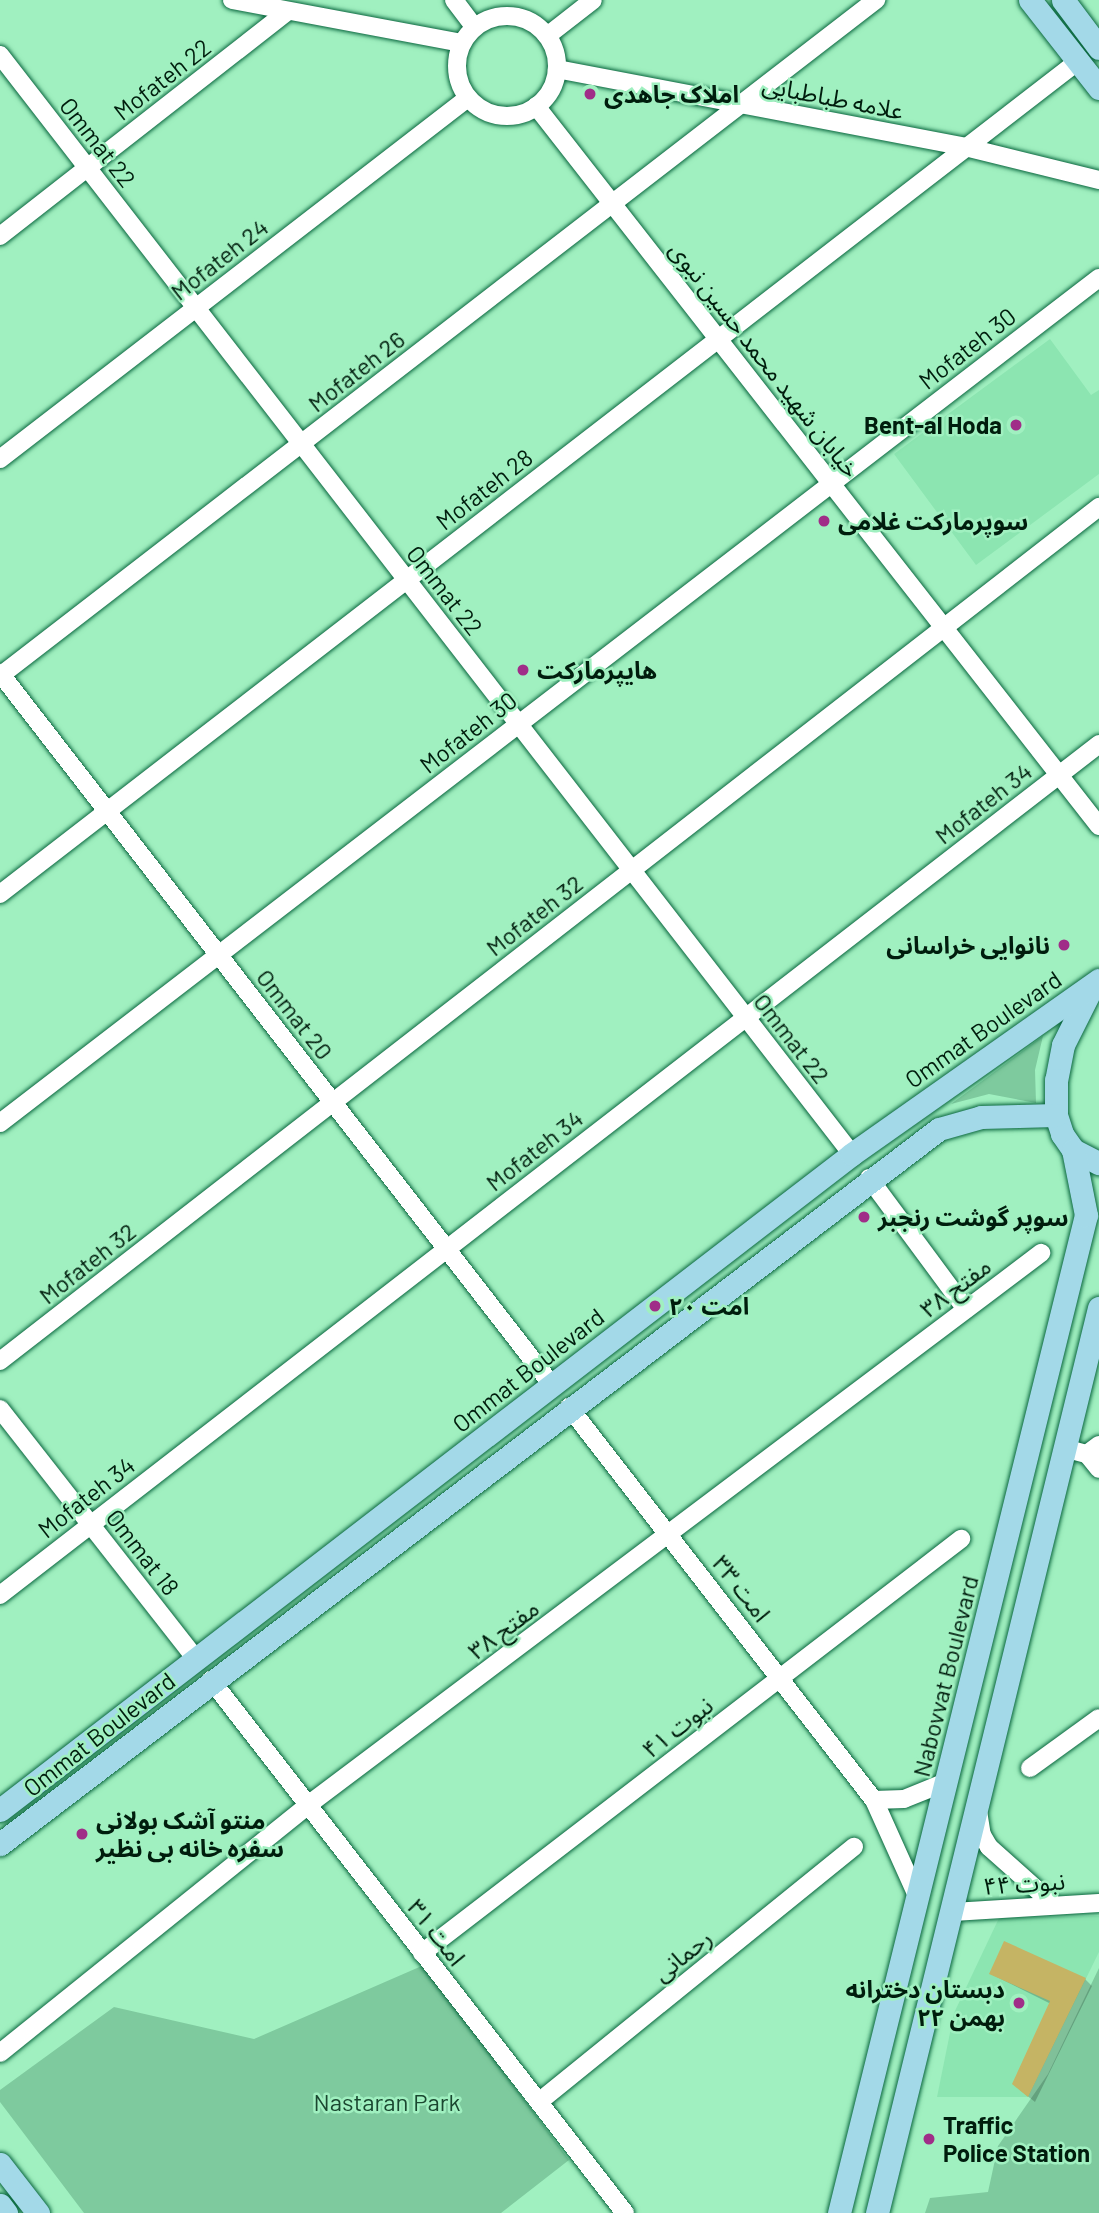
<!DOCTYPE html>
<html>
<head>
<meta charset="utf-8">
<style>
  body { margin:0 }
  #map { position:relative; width:1099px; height:2213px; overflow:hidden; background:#a0f0c0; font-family:Barlow,"Noto Sans Arabic",sans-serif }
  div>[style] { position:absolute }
  .built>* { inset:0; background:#8ce5b1 }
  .green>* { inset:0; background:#7eca9e }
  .shadow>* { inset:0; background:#0003 }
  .building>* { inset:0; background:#c5b464 }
  .roads { filter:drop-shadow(0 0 2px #09663e) drop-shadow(0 0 2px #09663e) }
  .minor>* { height:18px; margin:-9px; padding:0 9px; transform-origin:9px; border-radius:9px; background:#fff }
  .minor>.ring { margin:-9px; padding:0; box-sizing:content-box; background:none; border:18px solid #fff; border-radius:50% }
  .major>* { height:23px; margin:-11.5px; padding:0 11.5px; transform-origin:11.5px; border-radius:11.5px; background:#a3d9e8 }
  .dots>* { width:19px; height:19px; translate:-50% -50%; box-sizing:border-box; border:4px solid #a0f0c0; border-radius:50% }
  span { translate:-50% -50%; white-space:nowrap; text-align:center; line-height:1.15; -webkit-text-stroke:5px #a0f0c0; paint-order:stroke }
  .street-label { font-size:24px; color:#001d0d }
  .poi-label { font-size:24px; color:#001d0d; font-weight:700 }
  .left { translate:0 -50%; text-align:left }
  .right { translate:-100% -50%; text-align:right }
  .park-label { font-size:24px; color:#1b4730 }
</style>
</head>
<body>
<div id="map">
  <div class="built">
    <i style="clip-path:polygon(1050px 339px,1091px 395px,1099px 390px,1099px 474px,976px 565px,894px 454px)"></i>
    <i style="clip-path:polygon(1099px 1916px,1099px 1952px,1028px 2097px,937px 2097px,954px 2013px,999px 1918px)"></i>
  </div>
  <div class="green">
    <i style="clip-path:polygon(1043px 1036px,1035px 1070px,1036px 1103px,989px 1094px,951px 1104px)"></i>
    <i style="clip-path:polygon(424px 1965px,569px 2160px,501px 2213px,84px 2213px,0 2102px,0 2090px,114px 2007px,254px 2039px)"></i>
    <i style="clip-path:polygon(1099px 1968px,1099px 2213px,925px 2213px,930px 2198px,988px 2192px,998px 2146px,1048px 2074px)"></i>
  </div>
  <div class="shadow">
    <i style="clip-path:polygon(991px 1974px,1085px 1979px,1092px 1986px,1035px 2102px,1020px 2090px,1051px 2004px)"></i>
  </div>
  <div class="building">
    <i style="clip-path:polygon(1004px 1941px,1086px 1978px,1028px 2097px,1012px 2084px,1050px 2001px,989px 1974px)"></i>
  </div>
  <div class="roads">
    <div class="minor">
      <i style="left:232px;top:0;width:233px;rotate:10.6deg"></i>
      <i style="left:454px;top:0;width:34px;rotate:53deg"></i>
      <i class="ring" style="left:457px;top:16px;width:82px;height:82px"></i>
      <i style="left:547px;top:36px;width:58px;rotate:-38deg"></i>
      <i style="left:0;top:55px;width:1391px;rotate:52.22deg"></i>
      <i style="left:557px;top:69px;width:415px;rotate:10.8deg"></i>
      <i style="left:965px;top:147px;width:138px;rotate:13.8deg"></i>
      <i style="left:536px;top:106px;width:914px;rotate:51.98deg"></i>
      <i style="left:0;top:236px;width:364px;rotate:-38deg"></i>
      <i style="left:0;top:459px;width:591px;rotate:-37.65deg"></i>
      <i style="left:0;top:673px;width:901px;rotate:52.21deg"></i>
      <i style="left:0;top:676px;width:1107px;rotate:-37.66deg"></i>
      <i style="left:0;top:894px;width:1362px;rotate:-37.69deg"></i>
      <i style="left:0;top:1123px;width:1386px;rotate:-37.56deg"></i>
      <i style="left:869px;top:1178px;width:163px;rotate:53.5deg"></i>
      <i style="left:0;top:1361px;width:1392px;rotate:-37.85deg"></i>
      <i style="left:569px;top:1407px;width:497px;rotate:52.2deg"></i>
      <i style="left:874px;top:1800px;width:107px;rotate:65.8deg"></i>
      <i style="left:0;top:1409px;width:318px;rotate:51.9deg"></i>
      <i style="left:1064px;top:1448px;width:24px;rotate:15deg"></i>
      <i style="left:1087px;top:1454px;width:15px;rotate:-37deg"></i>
      <i style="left:1087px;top:1454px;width:19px;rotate:51deg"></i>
      <i style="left:0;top:1595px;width:1390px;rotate:-37.75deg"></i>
      <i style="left:211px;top:1680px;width:675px;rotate:52.16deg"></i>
      <i style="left:1030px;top:1768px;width:85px;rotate:-35.9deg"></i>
      <i style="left:874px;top:1800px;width:30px;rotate:-2deg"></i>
      <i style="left:904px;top:1799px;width:45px;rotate:-22deg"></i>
      <i style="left:978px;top:1811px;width:24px;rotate:81deg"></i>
      <i style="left:982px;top:1835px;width:14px;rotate:60deg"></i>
      <i style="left:989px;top:1847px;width:87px;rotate:41.7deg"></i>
      <i style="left:953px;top:1912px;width:146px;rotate:-3.5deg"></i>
      <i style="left:422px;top:1953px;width:680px;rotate:-37.53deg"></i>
      <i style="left:0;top:2053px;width:395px;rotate:-38.8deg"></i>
      <i style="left:308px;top:1805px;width:918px;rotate:-36.98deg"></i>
      <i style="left:540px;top:2101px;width:404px;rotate:-39deg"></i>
    </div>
    <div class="major">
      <i style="left:1030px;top:0;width:112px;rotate:51.9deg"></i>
      <i style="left:1063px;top:0;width:60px;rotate:53.1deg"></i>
      <i style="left:1090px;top:991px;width:60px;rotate:116.6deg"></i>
      <i style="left:1063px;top:1045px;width:36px;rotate:101deg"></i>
      <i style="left:1056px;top:1080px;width:35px;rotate:90deg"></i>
      <i style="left:1056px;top:1115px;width:20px;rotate:72deg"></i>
      <i style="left:1062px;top:1134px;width:19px;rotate:55deg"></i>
      <i style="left:1073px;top:1150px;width:29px;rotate:27deg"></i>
      <i style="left:0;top:1810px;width:1075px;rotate:-37.59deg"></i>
      <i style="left:852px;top:1154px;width:302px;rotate:-35.2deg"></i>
      <i style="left:0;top:1844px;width:1180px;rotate:-37.29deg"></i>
      <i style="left:939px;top:1129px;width:44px;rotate:-15.9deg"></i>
      <i style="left:981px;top:1117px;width:75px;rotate:-1.5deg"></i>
      <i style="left:0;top:2164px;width:62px;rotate:52.2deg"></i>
      <i style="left:0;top:2205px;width:10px;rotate:53deg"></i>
      <i style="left:839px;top:2213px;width:1028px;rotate:-76.1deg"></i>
      <i style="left:1086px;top:1215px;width:66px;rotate:-101.3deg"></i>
      <i style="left:877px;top:2213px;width:932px;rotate:-76.22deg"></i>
    </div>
  </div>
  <div class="dots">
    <i style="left:590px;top:94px;background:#a02d88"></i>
    <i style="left:1016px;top:425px;background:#a02d88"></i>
    <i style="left:824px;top:521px;background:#a02d88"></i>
    <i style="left:523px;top:670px;background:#a02d88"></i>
    <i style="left:1064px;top:945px;background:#a02d88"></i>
    <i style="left:864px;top:1217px;background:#a02d88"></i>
    <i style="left:655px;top:1306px;background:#a02d88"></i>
    <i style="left:82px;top:1834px;background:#a02d88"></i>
    <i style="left:1019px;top:2003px;background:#a02d88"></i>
    <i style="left:929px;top:2139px;background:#a02d88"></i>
  </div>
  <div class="street-label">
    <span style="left:162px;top:79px;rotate:-38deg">Mofateh 22</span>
    <span style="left:833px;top:97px;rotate:11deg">علامه طباطبایی</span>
    <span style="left:98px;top:142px;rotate:52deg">Ommat 22</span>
    <span style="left:219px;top:259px;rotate:-38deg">Mofateh 24</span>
    <span style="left:967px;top:348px;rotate:-38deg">Mofateh 30</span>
    <span style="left:765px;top:359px;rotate:52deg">خیابان شهید محمد حسین نبوی</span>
    <span style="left:356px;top:371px;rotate:-38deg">Mofateh 26</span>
    <span style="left:484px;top:489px;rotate:-38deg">Mofateh 28</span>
    <span style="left:445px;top:590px;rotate:52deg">Ommat 22</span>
    <span style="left:468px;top:732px;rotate:-38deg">Mofateh 30</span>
    <span style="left:983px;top:803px;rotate:-38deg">Mofateh 34</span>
    <span style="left:534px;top:915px;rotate:-38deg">Mofateh 32</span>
    <span style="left:295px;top:1014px;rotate:52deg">Ommat 20</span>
    <span style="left:983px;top:1029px;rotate:-35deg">Ommat Boulevard</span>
    <span style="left:792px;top:1038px;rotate:52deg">Ommat 22</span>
    <span style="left:534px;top:1150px;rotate:-38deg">Mofateh 34</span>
    <span style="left:87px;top:1263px;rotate:-38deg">Mofateh 32</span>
    <span style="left:955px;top:1287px;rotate:-37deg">مفتح ۳۸</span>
    <span style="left:528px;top:1370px;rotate:-38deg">Ommat Boulevard</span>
    <span style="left:86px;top:1497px;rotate:-38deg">Mofateh 34</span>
    <span style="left:143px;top:1552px;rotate:52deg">Ommat 18</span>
    <span style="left:742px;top:1588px;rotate:52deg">امت ۳۳</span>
    <span style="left:503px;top:1629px;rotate:-37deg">مفتح ۳۸</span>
    <span style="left:945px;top:1676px;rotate:-76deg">Nabovvat Boulevard</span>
    <span style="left:677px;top:1727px;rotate:-38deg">نبوت ۴۱</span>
    <span style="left:99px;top:1734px;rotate:-38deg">Ommat Boulevard</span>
    <span style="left:1024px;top:1883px;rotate:-4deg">نبوت ۴۴</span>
    <span style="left:437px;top:1932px;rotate:52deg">امت ۳۱</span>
    <span style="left:682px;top:1955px;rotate:-39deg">رحمانی</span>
  </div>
  <div class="poi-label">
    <span class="left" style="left:604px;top:94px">املاک جاهدی</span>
    <span class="right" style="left:1002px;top:425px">Bent-al Hoda</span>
    <span class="left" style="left:838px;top:521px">سوپرمارکت غلامی</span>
    <span class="left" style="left:537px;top:670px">هایپرمارکت</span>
    <span class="right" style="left:1050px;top:945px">نانوایی خراسانی</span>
    <span class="left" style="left:878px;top:1217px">سوپر گوشت رنجبر</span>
    <span class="left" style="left:669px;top:1306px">امت ۲۰</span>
    <span class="left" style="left:96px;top:1834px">منتو آشک بولانی<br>سفره خانه بی نظیر</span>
    <span class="right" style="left:1005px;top:2003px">دبستان دخترانه<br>۲۲ بهمن</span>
    <span class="left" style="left:943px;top:2139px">Traffic<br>Police Station</span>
  </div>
  <div class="park-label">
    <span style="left:387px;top:2102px">Nastaran Park</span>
  </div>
</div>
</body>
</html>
